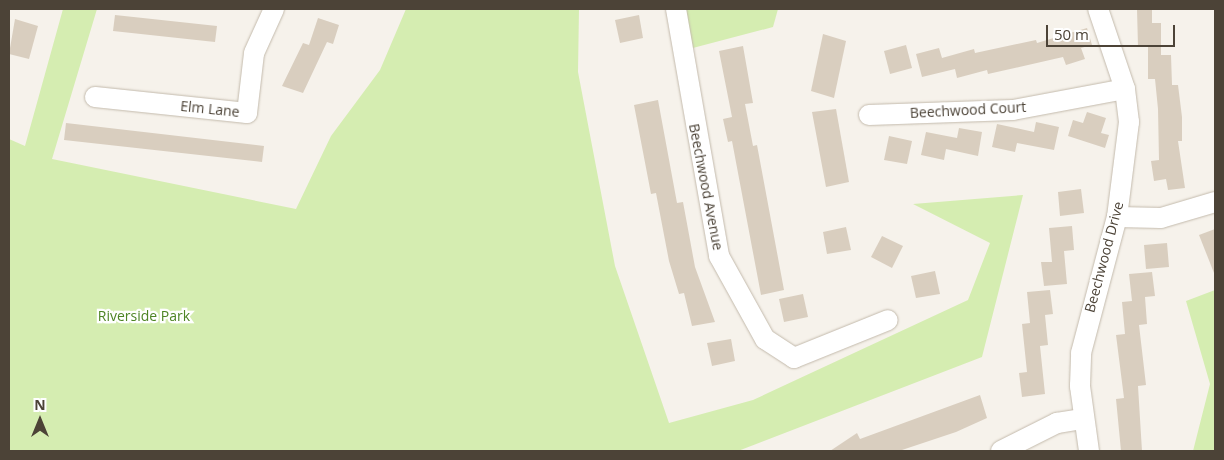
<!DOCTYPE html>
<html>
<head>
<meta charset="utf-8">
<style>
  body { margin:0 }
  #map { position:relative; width:1224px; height:460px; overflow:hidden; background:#f6f2eb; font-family:"Open Sans",sans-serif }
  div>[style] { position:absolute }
  .green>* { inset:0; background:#d5edb1 }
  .building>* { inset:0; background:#d9cebf }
  .roads { filter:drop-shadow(0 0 1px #c3baac) drop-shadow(0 0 1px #c3baac) }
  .minor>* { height:20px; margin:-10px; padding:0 10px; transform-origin:10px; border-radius:10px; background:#fff }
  span { translate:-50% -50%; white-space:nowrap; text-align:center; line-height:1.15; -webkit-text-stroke:4.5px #fff; paint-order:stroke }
  .street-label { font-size:14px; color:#4c4337 }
  .park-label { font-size:14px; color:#4d8424 }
  .frame { position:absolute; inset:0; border:10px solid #4c4337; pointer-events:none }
  .north { position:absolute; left:15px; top:395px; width:50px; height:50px; -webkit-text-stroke:4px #fff; paint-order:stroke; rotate:0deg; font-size:14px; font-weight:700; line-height:20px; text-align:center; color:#4c4337 }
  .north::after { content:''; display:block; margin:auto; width:18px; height:22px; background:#4c4337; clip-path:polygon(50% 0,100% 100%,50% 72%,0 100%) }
  .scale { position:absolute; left:1046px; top:25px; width:129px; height:22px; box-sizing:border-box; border:2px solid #4c4337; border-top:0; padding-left:6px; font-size:15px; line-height:18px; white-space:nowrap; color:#4c4337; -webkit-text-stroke:4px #fff; paint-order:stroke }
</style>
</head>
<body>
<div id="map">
  <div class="green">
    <i style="clip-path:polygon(63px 9px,97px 9px,52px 159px,296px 209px,331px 136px,380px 70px,406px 9px,579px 9px,578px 72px,615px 266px,669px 423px,753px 400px,968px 300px,990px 243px,913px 204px,1023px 195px,982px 357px,738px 451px,9px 451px,9px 139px,25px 146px)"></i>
    <i style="clip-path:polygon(685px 9px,778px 9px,773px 27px,689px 49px)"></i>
    <i style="clip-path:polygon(1215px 290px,1215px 451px,1193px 451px,1210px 384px,1186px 301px)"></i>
  </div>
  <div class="building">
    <i style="clip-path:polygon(1137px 9px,1152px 9px,1152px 23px,1161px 23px,1161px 55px,1171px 55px,1172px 85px,1178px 85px,1182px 117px,1182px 141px,1178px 141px,1185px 188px,1168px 190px,1166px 179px,1154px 181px,1151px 161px,1159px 160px,1158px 109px,1155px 79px,1148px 79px,1148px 47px,1138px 47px)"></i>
    <i style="clip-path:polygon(115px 15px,217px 26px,215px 42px,113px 31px)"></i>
    <i style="clip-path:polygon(639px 15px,643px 38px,620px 43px,615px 20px)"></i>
    <i style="clip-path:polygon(318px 18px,339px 25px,333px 44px,327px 42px,303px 93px,282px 86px,303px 43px,309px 45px)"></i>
    <i style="clip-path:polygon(15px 19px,38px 26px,29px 59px,9px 54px)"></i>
    <i style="clip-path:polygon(1087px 28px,1092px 45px,1081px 48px,1085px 59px,1066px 65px,1063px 57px,988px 74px,987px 70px,957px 78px,955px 69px,922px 77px,916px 54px,939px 48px,942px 58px,974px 49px,975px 53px,1036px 40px,1037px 43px)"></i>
    <i style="clip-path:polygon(823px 34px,846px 41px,834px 98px,811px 91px)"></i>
    <i style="clip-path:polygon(906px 45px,912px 68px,890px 74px,884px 51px)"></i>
    <i style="clip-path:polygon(743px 46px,753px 103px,745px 104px,753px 146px,757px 145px,784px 290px,761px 295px,732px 141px,728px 142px,723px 119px,732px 117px,719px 51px)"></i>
    <i style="clip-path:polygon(658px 100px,677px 203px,683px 202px,695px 267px,715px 322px,692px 326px,684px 293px,679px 294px,669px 261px,656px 193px,651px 194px,634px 105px)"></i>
    <i style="clip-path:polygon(836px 109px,849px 182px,826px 187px,812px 112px)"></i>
    <i style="clip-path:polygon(1087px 112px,1106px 118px,1101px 133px,1109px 135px,1105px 148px,1068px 136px,1073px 120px,1083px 123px)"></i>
    <i style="clip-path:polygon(1036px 122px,1059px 127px,1054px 150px,1017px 143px,1015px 152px,992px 147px,997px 124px,1034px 132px)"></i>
    <i style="clip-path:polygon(66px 123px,264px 146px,262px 162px,64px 140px)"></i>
    <i style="clip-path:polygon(959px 128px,982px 132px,978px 156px,946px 149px,944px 160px,921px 155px,926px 132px,957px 138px)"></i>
    <i style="clip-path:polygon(889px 136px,912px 141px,907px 164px,884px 160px)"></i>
    <i style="clip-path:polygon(1081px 189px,1084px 213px,1060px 216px,1058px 192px)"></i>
    <i style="clip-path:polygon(1072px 226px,1074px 250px,1064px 251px,1067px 284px,1044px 286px,1041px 262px,1052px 262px,1049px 228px)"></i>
    <i style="clip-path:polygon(846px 227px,851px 250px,827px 254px,823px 232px)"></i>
    <i style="clip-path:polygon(1215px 229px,1215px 273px,1214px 273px,1199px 235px)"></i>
    <i style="clip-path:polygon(882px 236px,903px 246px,892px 268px,871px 257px)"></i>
    <i style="clip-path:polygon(1167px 243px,1169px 267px,1146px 269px,1144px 245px)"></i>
    <i style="clip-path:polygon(935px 271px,940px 294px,916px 298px,911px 276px)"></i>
    <i style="clip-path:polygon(1152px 272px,1155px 296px,1145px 297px,1147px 324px,1139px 325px,1146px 385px,1138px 386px,1142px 451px,1121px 451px,1116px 399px,1124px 398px,1116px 335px,1125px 334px,1122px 302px,1132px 301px,1129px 274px)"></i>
    <i style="clip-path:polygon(1050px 290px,1053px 314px,1045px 315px,1048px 345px,1040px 346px,1045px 394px,1022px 397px,1019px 373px,1027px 372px,1022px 324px,1030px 323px,1027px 292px)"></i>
    <i style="clip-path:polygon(803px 294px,808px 317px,784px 322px,779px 299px)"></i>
    <i style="clip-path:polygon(731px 339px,735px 361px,712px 366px,707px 343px)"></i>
    <i style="clip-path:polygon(980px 395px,987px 418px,956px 432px,899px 451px,830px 451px,857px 433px,860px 439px)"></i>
  </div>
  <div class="roads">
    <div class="minor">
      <i style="left:676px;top:9px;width:251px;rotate:80.1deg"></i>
      <i style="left:719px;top:256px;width:95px;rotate:61deg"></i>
      <i style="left:765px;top:339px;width:35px;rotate:33deg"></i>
      <i style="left:794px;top:358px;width:101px;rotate:-22deg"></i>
      <i style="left:95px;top:97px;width:153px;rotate:6deg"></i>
      <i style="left:247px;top:113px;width:60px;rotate:-83.3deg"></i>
      <i style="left:254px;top:53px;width:48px;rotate:-65.6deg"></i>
      <i style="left:869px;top:115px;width:144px;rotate:-2deg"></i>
      <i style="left:1013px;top:110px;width:114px;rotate:-10.6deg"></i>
      <i style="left:1117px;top:217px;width:44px;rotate:1.3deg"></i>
      <i style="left:1161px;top:218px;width:56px;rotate:-16.5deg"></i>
      <i style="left:1001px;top:451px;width:63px;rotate:-26.6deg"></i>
      <i style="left:1057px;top:423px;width:26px;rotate:-9deg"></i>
      <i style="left:1089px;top:451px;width:66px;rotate:-97.9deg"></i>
      <i style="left:1080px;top:386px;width:33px;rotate:-88deg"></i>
      <i style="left:1081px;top:353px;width:141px;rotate:-75.2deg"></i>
      <i style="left:1117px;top:217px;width:96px;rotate:-82.8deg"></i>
      <i style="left:1129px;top:122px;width:33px;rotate:-97deg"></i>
      <i style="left:1125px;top:89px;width:84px;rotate:-108.6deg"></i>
    </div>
  </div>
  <div class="street-label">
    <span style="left:210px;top:109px;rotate:6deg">Elm Lane</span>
    <span style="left:968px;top:110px;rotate:-3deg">Beechwood Court</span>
    <span style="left:706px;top:187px;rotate:79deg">Beechwood Avenue</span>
    <span style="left:1104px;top:257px;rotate:-75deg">Beechwood Drive</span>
  </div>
  <div class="park-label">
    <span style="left:144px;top:316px">Riverside Park</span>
  </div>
  <div class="frame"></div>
  <div class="north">N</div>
  <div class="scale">50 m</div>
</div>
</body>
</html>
